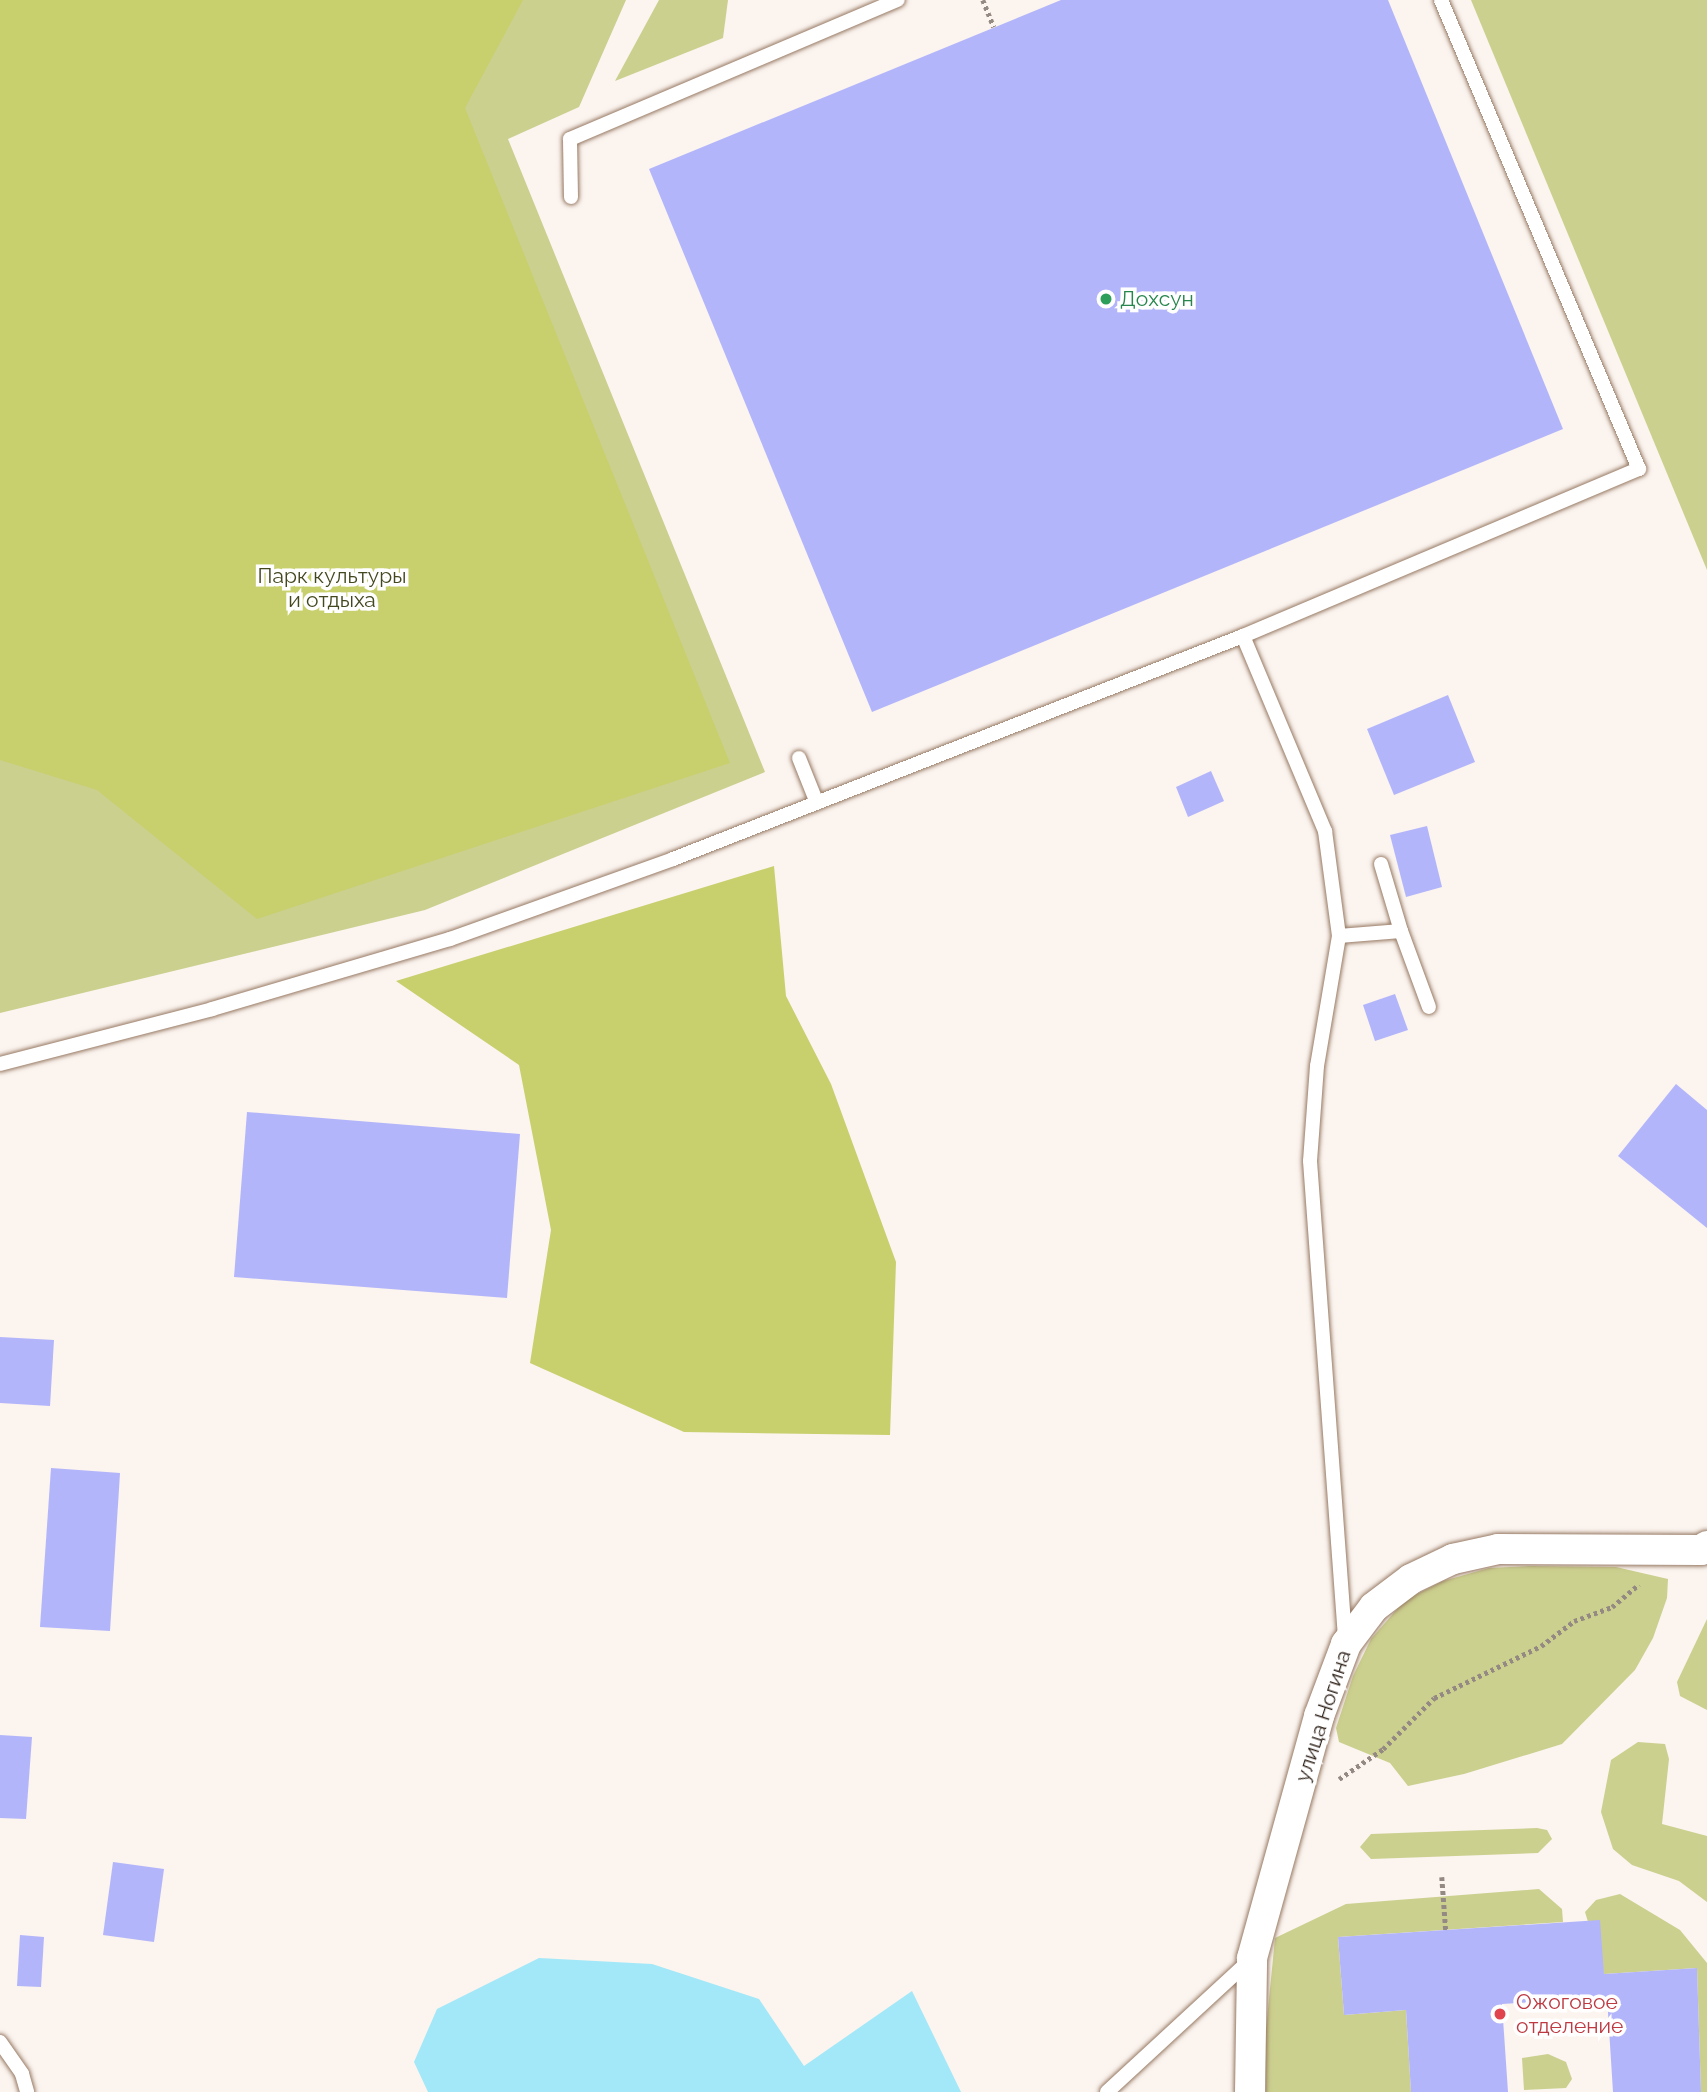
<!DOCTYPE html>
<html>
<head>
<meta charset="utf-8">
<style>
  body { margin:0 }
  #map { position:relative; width:1707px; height:2092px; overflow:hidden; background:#fbf4ef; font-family:Raleway,sans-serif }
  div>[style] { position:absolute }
  .green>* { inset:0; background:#cbd08e }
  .forest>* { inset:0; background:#c8cf6d }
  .water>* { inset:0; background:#a2e8f8 }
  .building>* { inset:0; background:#b3b5fa }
  .path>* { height:4.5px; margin-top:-2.25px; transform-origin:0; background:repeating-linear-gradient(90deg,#948a83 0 3.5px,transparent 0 7px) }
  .roads { filter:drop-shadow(0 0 2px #977963) drop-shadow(0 0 2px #977963) }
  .lane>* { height:14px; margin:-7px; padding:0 7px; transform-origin:7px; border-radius:7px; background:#fff }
  .street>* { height:30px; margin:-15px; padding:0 15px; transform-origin:15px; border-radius:15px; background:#fff }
  .dots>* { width:19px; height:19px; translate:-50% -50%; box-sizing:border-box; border:4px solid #fff; border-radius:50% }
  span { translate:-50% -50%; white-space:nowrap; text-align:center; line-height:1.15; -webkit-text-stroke:7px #fff; paint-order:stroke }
  .leisure-label { font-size:21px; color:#27864d }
  .left { translate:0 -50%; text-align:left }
  .park-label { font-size:21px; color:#45481f }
  .street-label { font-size:21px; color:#30241b }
  .health-label { font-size:21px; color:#be3a42 }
</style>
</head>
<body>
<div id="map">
  <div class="green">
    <i style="clip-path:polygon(0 0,626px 0,579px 107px,508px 139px,765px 772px,425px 910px,0 1013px)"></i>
    <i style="clip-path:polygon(659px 0,728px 0,723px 38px,615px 81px)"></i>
    <i style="clip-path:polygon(1471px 0,1707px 0,1707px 570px)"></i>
    <i style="clip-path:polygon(1531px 1566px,1616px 1567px,1668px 1579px,1667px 1598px,1653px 1638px,1635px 1670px,1562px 1744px,1464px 1774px,1408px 1786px,1390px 1763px,1339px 1742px,1336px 1728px,1353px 1676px,1371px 1639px,1405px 1600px,1443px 1581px,1489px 1568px)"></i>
    <i style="clip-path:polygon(1707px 1619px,1707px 1710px,1680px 1696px,1677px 1682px)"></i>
    <i style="clip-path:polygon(1638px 1742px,1665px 1744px,1669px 1759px,1662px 1824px,1707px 1836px,1707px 1902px,1679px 1881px,1632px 1865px,1613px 1849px,1601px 1812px,1611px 1760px)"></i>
    <i style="clip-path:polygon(1537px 1828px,1547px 1830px,1552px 1839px,1538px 1853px,1371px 1859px,1360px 1847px,1371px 1834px)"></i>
    <i style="clip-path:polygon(1539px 1889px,1562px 1909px,1563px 1922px,1338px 1937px,1344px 2015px,1406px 2010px,1411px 2092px,1266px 2092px,1264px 2050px,1275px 1938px,1346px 1904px)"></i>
    <i style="clip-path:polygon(1620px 1894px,1680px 1930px,1707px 1963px,1707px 2092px,1701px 2092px,1697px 1968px,1604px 1974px,1585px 1912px,1596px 1900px)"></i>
    <i style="clip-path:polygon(1548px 2054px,1566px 2062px,1572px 2079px,1566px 2088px,1524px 2090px,1522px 2058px)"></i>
  </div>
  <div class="forest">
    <i style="clip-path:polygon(0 0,523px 0,465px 108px,730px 763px,257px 919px,97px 790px,0 760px)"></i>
    <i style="clip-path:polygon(774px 866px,786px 996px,831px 1084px,896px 1262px,890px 1435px,684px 1432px,530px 1363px,551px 1230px,519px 1065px,396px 981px)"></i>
  </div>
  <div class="water">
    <i style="clip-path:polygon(539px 1958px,652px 1964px,759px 1999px,804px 2066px,912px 1991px,961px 2092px,428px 2092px,414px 2062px,437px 2009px)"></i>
  </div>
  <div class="building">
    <i style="clip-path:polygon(1061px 0,1388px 0,1563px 429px,872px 712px,649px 169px)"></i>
    <i style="clip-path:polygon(1448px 695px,1475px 762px,1394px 795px,1367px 729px)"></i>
    <i style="clip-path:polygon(1211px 771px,1224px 801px,1188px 817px,1176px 787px)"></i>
    <i style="clip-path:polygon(1427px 826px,1442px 887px,1406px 897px,1390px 835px)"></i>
    <i style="clip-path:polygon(1395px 994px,1408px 1030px,1375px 1041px,1363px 1005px)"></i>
    <i style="clip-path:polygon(1676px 1084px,1707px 1110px,1707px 1228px,1618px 1156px)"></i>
    <i style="clip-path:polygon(247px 1112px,520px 1134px,507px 1298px,234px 1277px)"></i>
    <i style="clip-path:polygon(0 1337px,54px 1340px,50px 1406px,0 1403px)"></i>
    <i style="clip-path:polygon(51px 1468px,120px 1473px,110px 1631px,40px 1627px)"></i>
    <i style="clip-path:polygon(0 1735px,32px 1737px,26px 1819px,0 1818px)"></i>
    <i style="clip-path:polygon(113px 1862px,164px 1869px,154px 1942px,103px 1935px)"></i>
    <i style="clip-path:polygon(1600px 1920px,1604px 1974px,1697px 1968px,1701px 2092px,1613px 2092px,1607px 1997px,1502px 2004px,1508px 2092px,1411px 2092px,1406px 2010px,1344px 2015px,1338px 1937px)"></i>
    <i style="clip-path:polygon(20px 1935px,44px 1937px,41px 1987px,17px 1986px)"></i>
  </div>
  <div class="path">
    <i style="left:983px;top:0;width:29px;rotate:68deg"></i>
    <i style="left:1339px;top:1779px;width:53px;rotate:-34.3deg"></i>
    <i style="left:1383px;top:1749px;width:72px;rotate:-45deg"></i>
    <i style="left:1434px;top:1698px;width:119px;rotate:-25.9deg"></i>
    <i style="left:1541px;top:1646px;width:41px;rotate:-37.1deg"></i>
    <i style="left:1574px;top:1621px;width:40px;rotate:-20.2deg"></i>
    <i style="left:1612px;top:1607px;width:35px;rotate:-40deg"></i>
    <i style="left:1442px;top:1877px;width:54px;rotate:85.8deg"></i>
  </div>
  <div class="roads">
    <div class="lane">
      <i style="left:571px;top:197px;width:58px;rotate:-91deg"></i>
      <i style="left:570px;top:139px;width:356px;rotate:-23deg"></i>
      <i style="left:1243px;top:636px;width:212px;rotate:67.2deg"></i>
      <i style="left:1325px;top:831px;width:106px;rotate:82.4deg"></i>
      <i style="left:1339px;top:936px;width:132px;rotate:99.6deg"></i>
      <i style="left:1317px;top:1066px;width:95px;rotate:94.2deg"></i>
      <i style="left:1310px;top:1161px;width:479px;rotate:85.8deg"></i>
      <i style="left:799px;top:758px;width:48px;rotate:68.2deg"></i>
      <i style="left:1401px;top:931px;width:81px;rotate:69.8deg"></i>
      <i style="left:1339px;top:936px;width:62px;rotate:-4.6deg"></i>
      <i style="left:1401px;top:931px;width:70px;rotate:-106.6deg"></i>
      <i style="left:0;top:1064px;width:219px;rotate:-14.5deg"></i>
      <i style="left:212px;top:1009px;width:248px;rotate:-16.4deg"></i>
      <i style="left:450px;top:939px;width:237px;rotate:-19.7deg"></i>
      <i style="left:673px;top:859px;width:612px;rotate:-21.37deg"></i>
      <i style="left:1243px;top:636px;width:430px;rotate:-22.9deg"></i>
      <i style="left:1639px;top:469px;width:509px;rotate:-112.89deg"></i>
      <i style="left:0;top:2042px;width:39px;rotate:55deg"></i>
      <i style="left:22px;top:2074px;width:19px;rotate:74deg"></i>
      <i style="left:1107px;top:2092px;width:196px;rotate:-42.7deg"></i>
    </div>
    <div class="street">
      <i style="left:1250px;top:2092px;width:134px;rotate:-89.1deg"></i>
      <i style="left:1252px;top:1958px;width:251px;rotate:-74.5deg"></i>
      <i style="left:1319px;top:1716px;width:77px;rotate:-69.4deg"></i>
      <i style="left:1346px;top:1644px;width:46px;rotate:-52.9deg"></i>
      <i style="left:1374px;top:1607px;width:46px;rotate:-37.1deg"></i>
      <i style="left:1411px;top:1579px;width:47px;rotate:-25.5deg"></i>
      <i style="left:1453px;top:1559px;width:46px;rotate:-12.5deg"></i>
      <i style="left:1498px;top:1549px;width:203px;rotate:0.3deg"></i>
      <i style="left:1701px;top:1550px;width:7px;rotate:-34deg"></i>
    </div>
  </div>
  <div class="dots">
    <i style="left:1106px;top:299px;background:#2e9e5b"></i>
    <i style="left:1500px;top:2014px;background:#e0444e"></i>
  </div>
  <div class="leisure-label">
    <span class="left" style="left:1120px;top:299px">Дохсун</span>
  </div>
  <div class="park-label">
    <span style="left:332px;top:588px">Парк культуры<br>и отдыха</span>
  </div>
  <div class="street-label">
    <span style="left:1323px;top:1716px;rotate:-72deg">улица Ногина</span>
  </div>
  <div class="health-label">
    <span class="left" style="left:1516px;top:2014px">Ожоговое<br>отделение</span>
  </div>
</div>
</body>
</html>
